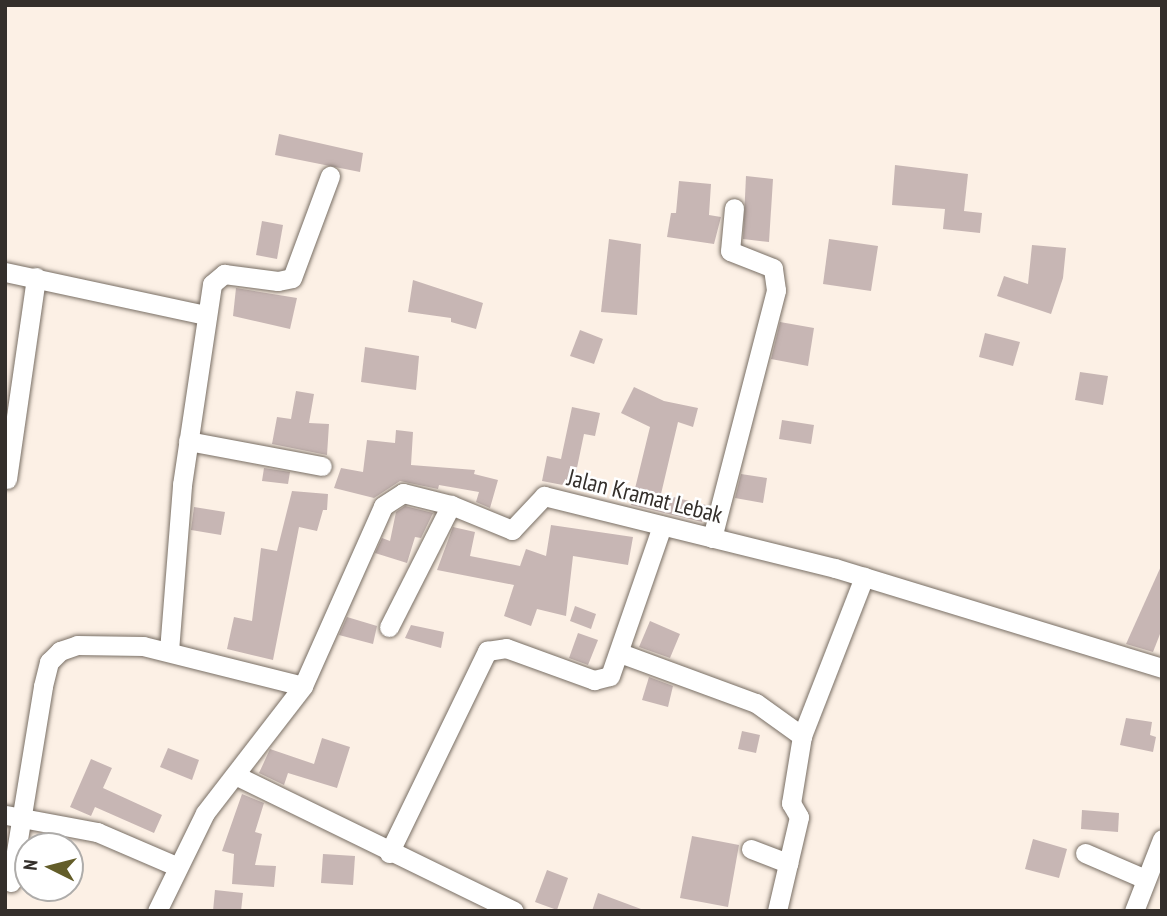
<!DOCTYPE html>
<html>
<head>
<meta charset="utf-8">
<style>
  body { margin:0 }
  #map { position:relative; width:1167px; height:916px; overflow:hidden; background:#fcf0e5; font-family:"PT Sans Narrow",sans-serif }
  div>[style] { position:absolute }
  .building>* { inset:0; background:#c7b6b4 }
  .roads { filter:drop-shadow(0 0 2px #786e64) drop-shadow(0 0 2px #786e64) }
  .minor>* { height:19px; margin:-9.5px; padding:0 9.5px; transform-origin:9.5px; border-radius:9.5px; background:#fff }
  span { translate:-50% -50%; white-space:nowrap; text-align:center; line-height:1.15; -webkit-text-stroke:5px #fff; paint-order:stroke }
  .street-label { font-size:24px; color:#342f2b }
  .frame { position:absolute; inset:0; border:7px solid #342f2b; pointer-events:none }
  .north { position:absolute; left:14px; top:832px; width:70px; height:70px; box-sizing:border-box; background:#fff; border:2px solid #aeacaa; border-radius:50%; rotate:276deg; font-size:19px; font-weight:700; line-height:28px; text-align:center; color:#342f2b }
  .north::after { content:''; display:block; margin:auto; width:24px; height:32px; background:#635d29; clip-path:polygon(50% 0,100% 100%,50% 72%,0 100%) }
</style>
</head>
<body>
<div id="map">
  <div class="building">
    <i style="clip-path:polygon(279px 134px,363px 153px,360px 172px,275px 155px)"></i>
    <i style="clip-path:polygon(895px 165px,968px 174px,964px 211px,982px 213px,980px 233px,943px 229px,945px 209px,892px 205px)"></i>
    <i style="clip-path:polygon(746px 176px,773px 179px,769px 242px,743px 239px)"></i>
    <i style="clip-path:polygon(679px 181px,711px 184px,709px 215px,721px 217px,714px 244px,667px 237px,671px 213px,676px 213px)"></i>
    <i style="clip-path:polygon(262px 221px,283px 225px,277px 259px,256px 255px)"></i>
    <i style="clip-path:polygon(609px 239px,641px 244px,637px 315px,601px 312px)"></i>
    <i style="clip-path:polygon(829px 239px,878px 246px,871px 291px,823px 284px)"></i>
    <i style="clip-path:polygon(1032px 245px,1066px 248px,1063px 278px,1051px 314px,997px 296px,1004px 276px,1028px 284px)"></i>
    <i style="clip-path:polygon(413px 280px,483px 303px,476px 329px,451px 322px,451px 318px,408px 312px)"></i>
    <i style="clip-path:polygon(236px 288px,297px 298px,290px 329px,233px 316px)"></i>
    <i style="clip-path:polygon(780px 322px,814px 328px,808px 366px,771px 359px)"></i>
    <i style="clip-path:polygon(580px 330px,603px 339px,594px 364px,570px 356px)"></i>
    <i style="clip-path:polygon(985px 333px,1020px 342px,1013px 366px,979px 357px)"></i>
    <i style="clip-path:polygon(365px 347px,419px 356px,416px 390px,361px 382px)"></i>
    <i style="clip-path:polygon(1080px 372px,1108px 376px,1103px 405px,1075px 400px)"></i>
    <i style="clip-path:polygon(634px 387px,664px 401px,698px 408px,693px 427px,678px 422px,661px 494px,706px 505px,702px 522px,631px 505px,650px 427px,621px 413px)"></i>
    <i style="clip-path:polygon(296px 391px,314px 394px,309px 423px,329px 424px,327px 455px,272px 444px,277px 417px,291px 419px)"></i>
    <i style="clip-path:polygon(572px 407px,600px 413px,595px 436px,584px 434px,573px 487px,542px 481px,547px 456px,561px 459px)"></i>
    <i style="clip-path:polygon(782px 420px,814px 425px,811px 444px,779px 439px)"></i>
    <i style="clip-path:polygon(396px 430px,413px 432px,411px 465px,475px 470px,474px 474px,498px 480px,490px 508px,476px 502px,479px 492px,439px 485px,438px 489px,400px 481px,374px 498px,334px 488px,341px 468px,363px 472px,367px 440px,395px 443px)"></i>
    <i style="clip-path:polygon(264px 468px,290px 472px,288px 484px,262px 481px)"></i>
    <i style="clip-path:polygon(741px 474px,767px 478px,763px 503px,735px 498px)"></i>
    <i style="clip-path:polygon(292px 491px,328px 494px,327px 510px,323px 510px,317px 531px,299px 527px,273px 660px,227px 649px,234px 617px,252px 621px,261px 548px,277px 551px)"></i>
    <i style="clip-path:polygon(405px 506px,433px 513px,421px 538px,415px 537px,407px 563px,375px 553px,382px 538px,390px 541px,396px 512px)"></i>
    <i style="clip-path:polygon(194px 507px,225px 512px,221px 535px,191px 530px)"></i>
    <i style="clip-path:polygon(551px 525px,633px 537px,628px 565px,573px 556px,566px 616px,537px 609px,531px 626px,504px 616px,514px 585px,437px 570px,453px 527px,475px 532px,470px 556px,520px 566px,526px 549px,546px 556px)"></i>
    <i style="clip-path:polygon(1162px 564px,1162px 629px,1153px 652px,1126px 644px)"></i>
    <i style="clip-path:polygon(575px 606px,596px 614px,591px 629px,570px 621px)"></i>
    <i style="clip-path:polygon(347px 617px,377px 626px,373px 644px,339px 635px)"></i>
    <i style="clip-path:polygon(650px 621px,680px 634px,670px 658px,639px 647px)"></i>
    <i style="clip-path:polygon(411px 625px,444px 632px,441px 648px,405px 638px)"></i>
    <i style="clip-path:polygon(578px 633px,598px 640px,588px 665px,569px 658px)"></i>
    <i style="clip-path:polygon(649px 677px,673px 686px,668px 707px,642px 700px)"></i>
    <i style="clip-path:polygon(1126px 718px,1152px 722px,1150px 735px,1156px 737px,1153px 752px,1120px 745px)"></i>
    <i style="clip-path:polygon(742px 731px,760px 735px,756px 753px,738px 749px)"></i>
    <i style="clip-path:polygon(322px 738px,350px 747px,337px 788px,288px 773px,284px 785px,259px 773px,270px 749px,314px 764px)"></i>
    <i style="clip-path:polygon(168px 748px,199px 760px,192px 780px,160px 767px)"></i>
    <i style="clip-path:polygon(91px 759px,112px 768px,103px 788px,162px 815px,154px 833px,95px 807px,91px 816px,70px 807px)"></i>
    <i style="clip-path:polygon(242px 794px,264px 803px,255px 832px,262px 834px,255px 865px,276px 866px,274px 887px,232px 884px,234px 854px,222px 851px)"></i>
    <i style="clip-path:polygon(1082px 810px,1119px 813px,1118px 832px,1081px 829px)"></i>
    <i style="clip-path:polygon(692px 836px,739px 845px,728px 907px,680px 898px)"></i>
    <i style="clip-path:polygon(1033px 839px,1067px 849px,1059px 878px,1025px 869px)"></i>
    <i style="clip-path:polygon(323px 854px,355px 856px,353px 885px,321px 883px)"></i>
    <i style="clip-path:polygon(547px 870px,568px 878px,557px 910px,535px 902px)"></i>
    <i style="clip-path:polygon(215px 890px,243px 893px,241px 911px,213px 911px)"></i>
    <i style="clip-path:polygon(598px 893px,641px 909px,641px 911px,592px 911px)"></i>
  </div>
  <div class="roads">
    <div class="minor">
      <i style="left:5px;top:272px;width:205px;rotate:12.1deg"></i>
      <i style="left:188px;top:441px;width:136px;rotate:10.6deg"></i>
      <i style="left:7px;top:479px;width:204px;rotate:-81.8deg"></i>
      <i style="left:712px;top:538px;width:256px;rotate:-75.5deg"></i>
      <i style="left:776px;top:290px;width:22px;rotate:-98deg"></i>
      <i style="left:773px;top:268px;width:46px;rotate:-158.4deg"></i>
      <i style="left:730px;top:251px;width:43px;rotate:-84.7deg"></i>
      <i style="left:389px;top:627px;width:137px;rotate:-63.1deg"></i>
      <i style="left:169px;top:651px;width:167px;rotate:-85.5deg"></i>
      <i style="left:182px;top:485px;width:203px;rotate:-81.5deg"></i>
      <i style="left:212px;top:284px;width:16px;rotate:-40deg"></i>
      <i style="left:224px;top:274px;width:54px;rotate:7.4deg"></i>
      <i style="left:278px;top:281px;width:14px;rotate:-12deg"></i>
      <i style="left:292px;top:278px;width:109px;rotate:-69.6deg"></i>
      <i style="left:620px;top:653px;width:145px;rotate:20.2deg"></i>
      <i style="left:756px;top:703px;width:57px;rotate:35.7deg"></i>
      <i style="left:802px;top:736px;width:68px;rotate:99.3deg"></i>
      <i style="left:791px;top:803px;width:16px;rotate:60deg"></i>
      <i style="left:799px;top:817px;width:97px;rotate:103.2deg"></i>
      <i style="left:802px;top:736px;width:171px;rotate:-68.7deg"></i>
      <i style="left:235px;top:775px;width:310px;rotate:26deg"></i>
      <i style="left:6px;top:815px;width:93px;rotate:10.6deg"></i>
      <i style="left:97px;top:832px;width:86px;rotate:23.3deg"></i>
      <i style="left:751px;top:849px;width:40px;rotate:21deg"></i>
      <i style="left:389px;top:853px;width:225px;rotate:-64.1deg"></i>
      <i style="left:487px;top:651px;width:19px;rotate:-9deg"></i>
      <i style="left:506px;top:648px;width:94px;rotate:20deg"></i>
      <i style="left:594px;top:680px;width:16px;rotate:-14deg"></i>
      <i style="left:610px;top:676px;width:159px;rotate:-70.9deg"></i>
      <i style="left:1085px;top:853px;width:65px;rotate:23.4deg"></i>
      <i style="left:11px;top:882px;width:199px;rotate:-80.7deg"></i>
      <i style="left:43px;top:686px;width:25px;rotate:-76deg"></i>
      <i style="left:49px;top:662px;width:16px;rotate:-45deg"></i>
      <i style="left:60px;top:651px;width:18px;rotate:-19deg"></i>
      <i style="left:77px;top:645px;width:66px;rotate:0.9deg"></i>
      <i style="left:143px;top:646px;width:165px;rotate:14deg"></i>
      <i style="left:157px;top:911px;width:109px;rotate:-63.9deg"></i>
      <i style="left:205px;top:813px;width:160px;rotate:-52.3deg"></i>
      <i style="left:303px;top:686px;width:197px;rotate:-66deg"></i>
      <i style="left:383px;top:506px;width:24px;rotate:-33deg"></i>
      <i style="left:403px;top:493px;width:49px;rotate:14deg"></i>
      <i style="left:451px;top:505px;width:66px;rotate:22.3deg"></i>
      <i style="left:512px;top:530px;width:47px;rotate:-46.7deg"></i>
      <i style="left:544px;top:496px;width:300px;rotate:13.9deg"></i>
      <i style="left:835px;top:568px;width:342px;rotate:17deg"></i>
      <i style="left:1134px;top:911px;width:77px;rotate:-68.7deg"></i>
    </div>
  </div>
  <div class="street-label">
    <span style="left:645px;top:496px;rotate:14deg">Jalan Kramat Lebak</span>
  </div>
  <div class="frame"></div>
  <div class="north">N</div>
</div>
</body>
</html>
